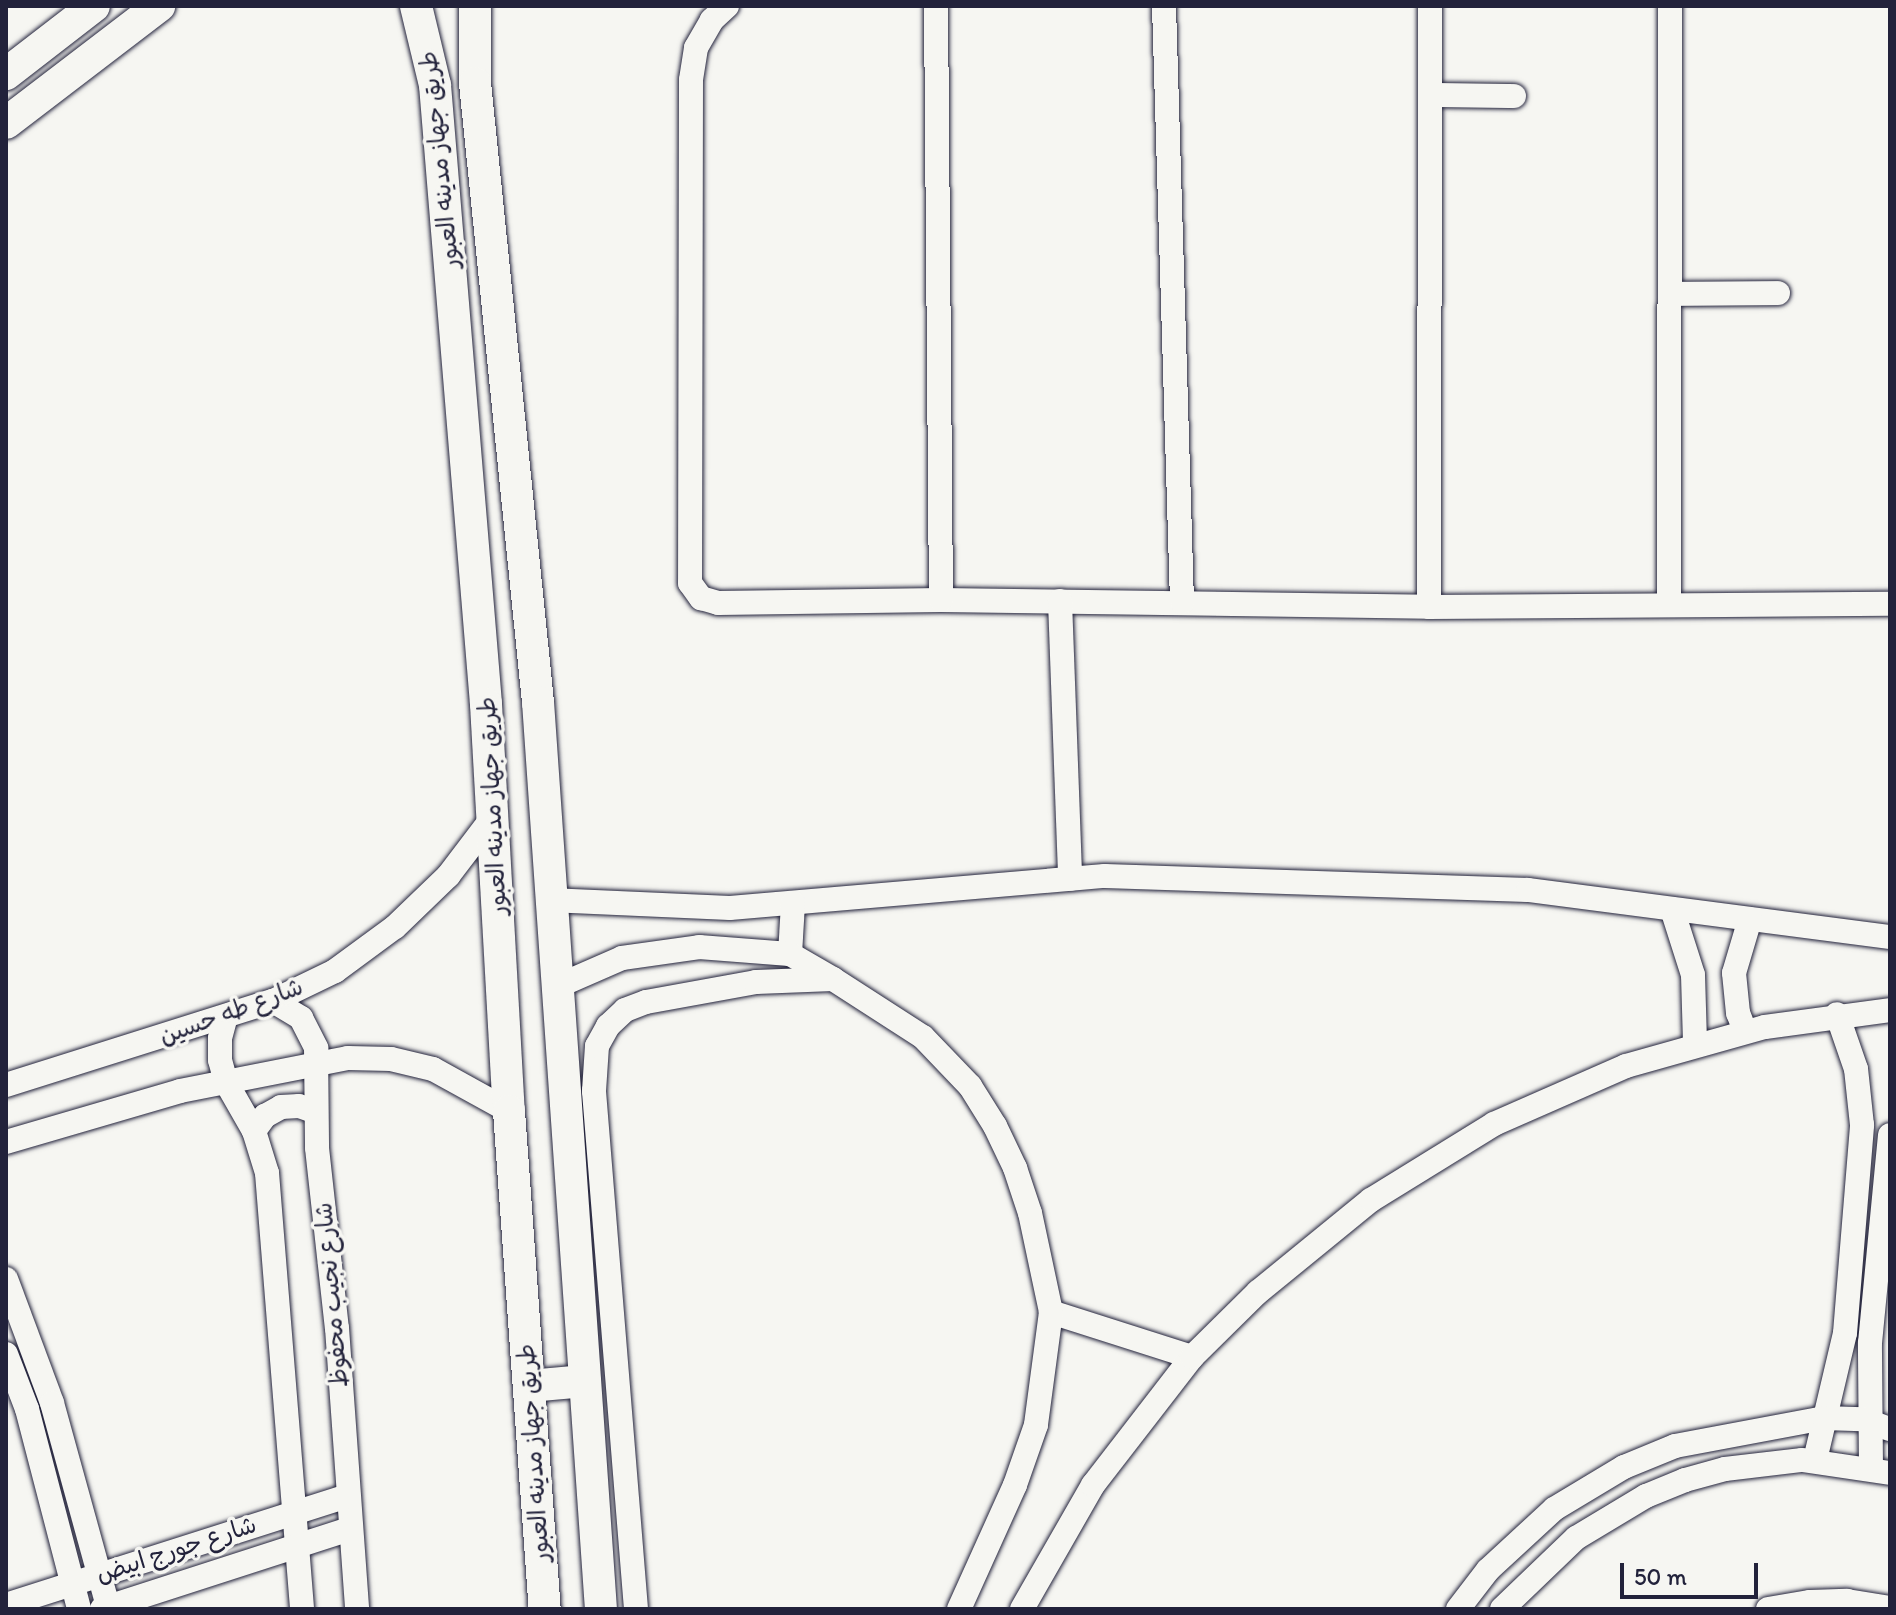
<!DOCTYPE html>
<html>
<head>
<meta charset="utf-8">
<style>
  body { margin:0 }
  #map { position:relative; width:1896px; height:1615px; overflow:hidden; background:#f6f6f2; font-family:Itim,"Playpen Sans Arabic",sans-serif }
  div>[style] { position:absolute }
  .roads { filter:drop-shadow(0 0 2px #22223b) drop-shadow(0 0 2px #22223b) }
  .minor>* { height:24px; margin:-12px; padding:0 12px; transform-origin:12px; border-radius:12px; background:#f6f6f2 }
  .major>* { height:32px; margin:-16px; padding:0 16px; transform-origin:16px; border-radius:16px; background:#f6f6f2 }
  span { translate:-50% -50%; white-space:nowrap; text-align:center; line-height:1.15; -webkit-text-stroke:7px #f6f6f2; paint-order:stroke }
  .street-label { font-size:24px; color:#22223b }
  .frame { position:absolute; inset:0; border:8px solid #22223b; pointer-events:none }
  .scale { position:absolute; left:1620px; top:1563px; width:138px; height:36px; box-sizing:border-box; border:4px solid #22223b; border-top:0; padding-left:10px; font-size:24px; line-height:28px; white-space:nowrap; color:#22223b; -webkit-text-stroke:6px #f6f6f2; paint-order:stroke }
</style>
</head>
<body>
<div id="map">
  <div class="roads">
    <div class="minor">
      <i style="left:727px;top:6px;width:21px;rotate:137deg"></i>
      <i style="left:712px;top:20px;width:32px;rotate:120deg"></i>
      <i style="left:696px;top:48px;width:32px;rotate:99deg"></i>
      <i style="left:691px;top:80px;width:503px;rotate:90.11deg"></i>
      <i style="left:690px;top:583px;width:19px;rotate:54deg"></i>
      <i style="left:701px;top:598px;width:18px;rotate:16deg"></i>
      <i style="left:718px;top:603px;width:223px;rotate:-0.8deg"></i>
      <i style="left:941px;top:600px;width:488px;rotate:0.8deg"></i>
      <i style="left:1429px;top:607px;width:461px;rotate:-0.4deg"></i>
      <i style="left:936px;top:6px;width:594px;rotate:89.52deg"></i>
      <i style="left:1164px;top:6px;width:596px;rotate:88.27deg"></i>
      <i style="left:1431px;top:95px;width:83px;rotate:0.7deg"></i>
      <i style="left:1672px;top:294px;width:106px;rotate:-0.5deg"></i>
      <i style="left:1060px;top:601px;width:278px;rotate:87.9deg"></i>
      <i style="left:1669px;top:605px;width:599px;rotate:-89.9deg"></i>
      <i style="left:1429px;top:607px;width:601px;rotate:-89.9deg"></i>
      <i style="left:549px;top:900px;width:181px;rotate:2.5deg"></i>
      <i style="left:730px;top:908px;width:376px;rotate:-4.9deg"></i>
      <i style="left:1105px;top:876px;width:423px;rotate:1.9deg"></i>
      <i style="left:1528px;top:890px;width:365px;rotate:7.4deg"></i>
      <i style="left:1672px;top:909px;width:69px;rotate:72.3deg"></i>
      <i style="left:1693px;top:975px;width:69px;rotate:88.3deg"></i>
      <i style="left:790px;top:954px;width:51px;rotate:-86.6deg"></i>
      <i style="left:558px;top:986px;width:70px;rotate:-23.6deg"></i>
      <i style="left:622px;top:958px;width:78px;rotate:-8.1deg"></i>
      <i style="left:699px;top:947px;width:91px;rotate:4.4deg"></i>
      <i style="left:790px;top:954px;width:50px;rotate:30.2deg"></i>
      <i style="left:273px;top:1001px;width:33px;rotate:31deg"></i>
      <i style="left:301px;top:1018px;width:34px;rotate:63deg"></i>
      <i style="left:316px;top:1048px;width:100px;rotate:89.4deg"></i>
      <i style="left:317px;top:1148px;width:181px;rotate:83.7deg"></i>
      <i style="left:337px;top:1328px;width:282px;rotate:85.9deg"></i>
      <i style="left:226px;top:1016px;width:23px;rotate:105deg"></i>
      <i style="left:220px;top:1038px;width:22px;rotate:90deg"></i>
      <i style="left:220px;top:1060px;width:23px;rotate:75deg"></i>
      <i style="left:226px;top:1082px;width:56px;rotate:60.3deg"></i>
      <i style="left:254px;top:1131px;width:44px;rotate:72.8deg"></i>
      <i style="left:267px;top:1173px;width:437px;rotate:85.4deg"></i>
      <i style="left:1745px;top:1031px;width:19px;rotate:-111deg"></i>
      <i style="left:1738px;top:1013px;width:40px;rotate:-95.7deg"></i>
      <i style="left:1734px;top:973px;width:56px;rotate:-73.5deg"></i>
      <i style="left:6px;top:1085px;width:280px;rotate:-17.5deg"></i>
      <i style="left:273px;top:1001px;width:69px;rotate:-25.8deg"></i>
      <i style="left:335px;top:971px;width:74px;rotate:-36.3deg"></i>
      <i style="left:395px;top:927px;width:74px;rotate:-43.9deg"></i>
      <i style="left:448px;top:876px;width:74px;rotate:-52.7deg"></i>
      <i style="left:254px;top:1131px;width:19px;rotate:-54deg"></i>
      <i style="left:265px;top:1116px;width:18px;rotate:-29deg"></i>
      <i style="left:281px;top:1107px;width:18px;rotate:-3deg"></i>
      <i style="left:299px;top:1106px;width:18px;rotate:19deg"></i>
      <i style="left:6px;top:1142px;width:181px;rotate:-16.3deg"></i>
      <i style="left:180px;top:1091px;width:171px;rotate:-11.1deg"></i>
      <i style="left:348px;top:1058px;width:43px;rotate:1.3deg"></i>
      <i style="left:391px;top:1059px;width:43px;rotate:13.4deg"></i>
      <i style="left:433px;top:1069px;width:87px;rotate:28.9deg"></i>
      <i style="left:6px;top:1279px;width:132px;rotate:69.6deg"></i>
      <i style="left:52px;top:1403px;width:212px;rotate:74.6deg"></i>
      <i style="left:1051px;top:1312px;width:148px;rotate:17.7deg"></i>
      <i style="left:6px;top:1354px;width:59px;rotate:69.1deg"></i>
      <i style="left:27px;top:1409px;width:207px;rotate:75.4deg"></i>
      <i style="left:1815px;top:1460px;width:130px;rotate:-76.7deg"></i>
      <i style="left:1845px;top:1333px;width:209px;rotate:-85.3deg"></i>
      <i style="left:1862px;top:1125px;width:56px;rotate:-96.1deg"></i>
      <i style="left:1856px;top:1069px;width:58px;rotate:-109.1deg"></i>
      <i style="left:1871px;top:1468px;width:125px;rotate:-90.5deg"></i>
      <i style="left:1870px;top:1343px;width:209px;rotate:-84.5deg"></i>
      <i style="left:6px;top:1605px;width:358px;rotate:-17.7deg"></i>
      <i style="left:102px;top:1609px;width:261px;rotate:-17.9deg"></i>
      <i style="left:636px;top:1609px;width:520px;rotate:-94.64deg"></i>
      <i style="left:594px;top:1091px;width:45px;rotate:-86.2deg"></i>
      <i style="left:597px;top:1046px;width:23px;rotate:-61deg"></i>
      <i style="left:608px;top:1026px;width:23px;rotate:-43deg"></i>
      <i style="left:625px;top:1010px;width:22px;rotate:-21deg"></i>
      <i style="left:646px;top:1002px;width:112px;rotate:-10.3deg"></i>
      <i style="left:756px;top:982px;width:77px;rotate:-2.2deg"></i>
      <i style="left:833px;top:979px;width:107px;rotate:32.8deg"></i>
      <i style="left:923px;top:1037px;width:68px;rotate:46.2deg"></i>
      <i style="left:970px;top:1086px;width:47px;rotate:58deg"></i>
      <i style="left:995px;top:1126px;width:47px;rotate:64.5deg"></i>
      <i style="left:1015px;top:1168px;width:47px;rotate:71.6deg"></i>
      <i style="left:1030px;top:1213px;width:101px;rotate:78deg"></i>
      <i style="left:1051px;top:1312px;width:114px;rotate:97.6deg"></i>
      <i style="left:1036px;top:1425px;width:64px;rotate:109.3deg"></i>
      <i style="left:1015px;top:1485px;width:136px;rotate:114.3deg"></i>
      <i style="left:1022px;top:1609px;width:143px;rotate:-60.2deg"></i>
      <i style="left:1093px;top:1485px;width:162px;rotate:-52.3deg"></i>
      <i style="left:1192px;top:1357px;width:93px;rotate:-44.6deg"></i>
      <i style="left:1258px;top:1292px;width:146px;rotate:-39.2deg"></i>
      <i style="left:1371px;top:1200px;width:145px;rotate:-31.7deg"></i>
      <i style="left:1494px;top:1124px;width:144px;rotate:-23.7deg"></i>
      <i style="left:1626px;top:1066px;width:144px;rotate:-15.7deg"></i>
      <i style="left:1765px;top:1027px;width:126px;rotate:-7.7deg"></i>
      <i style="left:1458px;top:1609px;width:49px;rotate:-52.4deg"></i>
      <i style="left:1488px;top:1570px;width:90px;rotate:-42.7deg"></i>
      <i style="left:1554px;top:1509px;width:82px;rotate:-31deg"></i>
      <i style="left:1624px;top:1467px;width:55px;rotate:-22.4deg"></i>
      <i style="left:1675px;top:1446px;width:152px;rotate:-10.6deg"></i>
      <i style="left:1824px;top:1418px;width:38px;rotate:2deg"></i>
      <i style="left:1862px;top:1419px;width:30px;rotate:20deg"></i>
      <i style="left:1502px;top:1609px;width:103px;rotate:-43.8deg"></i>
      <i style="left:1576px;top:1538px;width:82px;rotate:-31deg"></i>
      <i style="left:1646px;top:1496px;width:42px;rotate:-22.3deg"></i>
      <i style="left:1685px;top:1480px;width:41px;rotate:-15.4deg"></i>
      <i style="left:1725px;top:1469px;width:78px;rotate:-6.7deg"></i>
      <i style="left:1802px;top:1460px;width:89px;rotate:8.4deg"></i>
      <i style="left:1768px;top:1609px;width:43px;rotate:-9.5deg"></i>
      <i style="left:1810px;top:1602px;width:37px;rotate:-2deg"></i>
      <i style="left:1847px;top:1601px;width:44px;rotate:9.2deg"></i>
    </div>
    <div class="major">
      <i style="left:416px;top:6px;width:81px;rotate:76.5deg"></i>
      <i style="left:435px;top:85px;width:621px;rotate:85.29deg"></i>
      <i style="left:486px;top:704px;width:408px;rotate:86.8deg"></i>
      <i style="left:509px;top:1111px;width:499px;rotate:85.9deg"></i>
      <i style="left:475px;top:6px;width:77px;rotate:90deg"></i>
      <i style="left:475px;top:83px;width:622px;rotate:84.19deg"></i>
      <i style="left:538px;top:702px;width:909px;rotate:86.03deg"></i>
      <i style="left:6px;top:74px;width:111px;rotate:-37.7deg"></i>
      <i style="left:6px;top:123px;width:193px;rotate:-37.4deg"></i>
      <i style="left:529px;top:1386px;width:56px;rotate:-5.1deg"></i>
    </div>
  </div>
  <div class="street-label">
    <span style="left:439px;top:160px;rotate:-96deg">طريق جهاز مدينه العبور</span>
    <span style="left:492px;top:806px;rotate:-93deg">طريق جهاز مدينه العبور</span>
    <span style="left:231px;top:1011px;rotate:-20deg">شارع طه حسين</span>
    <span style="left:331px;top:1295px;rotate:-95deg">شارع نجيب محفوظ</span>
    <span style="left:533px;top:1453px;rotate:-94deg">طريق جهاز مدينه العبور</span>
    <span style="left:176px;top:1549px;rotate:-18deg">شارع جورج ابيض</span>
  </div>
  <div class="frame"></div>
  <div class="scale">50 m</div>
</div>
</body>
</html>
